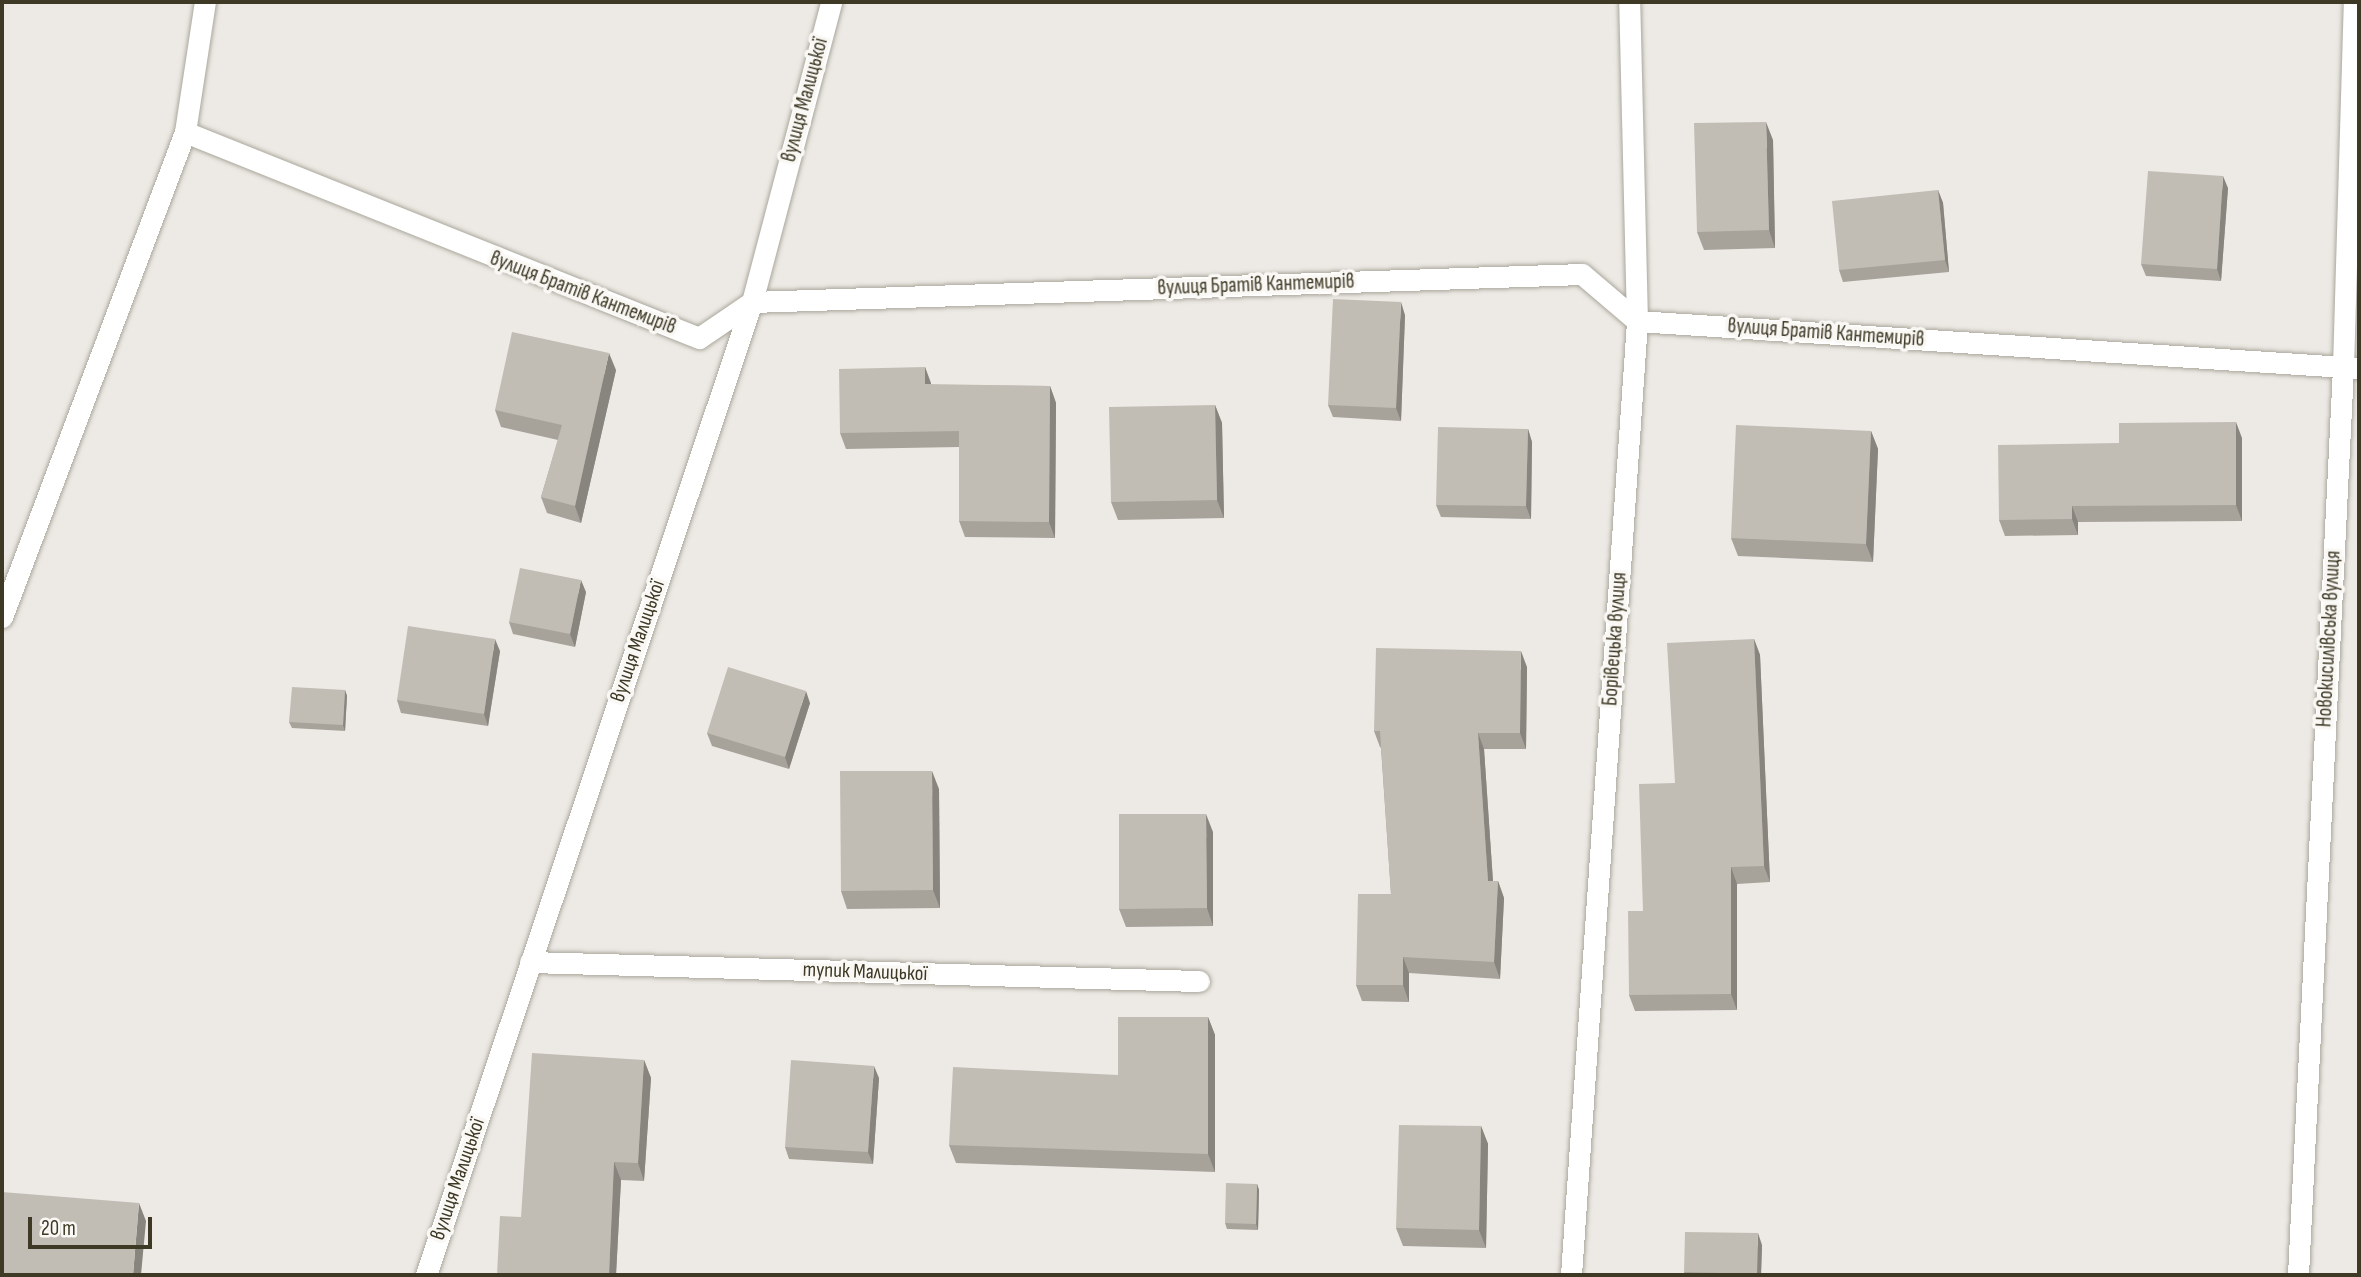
<!DOCTYPE html>
<html>
<head>
<meta charset="utf-8">
<style>
  body { margin:0 }
  #map { position:relative; width:2361px; height:1277px; overflow:hidden; background:#edeae5; font-family:"Sofia Sans Condensed",sans-serif }
  div>[style] { position:absolute }
  .roads { filter:drop-shadow(0 0 2px #aaa79c) drop-shadow(0 0 2px #aaa79c) }
  .minor>* { height:21px; margin:-10.5px; padding:0 10.5px; transform-origin:10.5px; border-radius:10.5px; background:#fff }
  .wall>* { inset:0; background:#a7a39b }
  .shaded-wall>* { inset:0; background:#88847e }
  .building>* { inset:0; background:#c2bdb4 }
  span { translate:-50% -50%; white-space:nowrap; text-align:center; line-height:1.15; -webkit-text-stroke:7px #faf8f5; paint-order:stroke }
  .street-label { font-size:21px; color:#3e3925 }
  .frame { position:absolute; inset:0; border:4px solid #3e3925; pointer-events:none }
  .scale { position:absolute; left:28px; top:1217px; width:124px; height:32px; box-sizing:border-box; border:4px solid #3e3925; border-top:0; padding-left:9px; font-size:21px; line-height:24px; white-space:nowrap; color:#3e3925; -webkit-text-stroke:5px #faf8f5; paint-order:stroke }
</style>
</head>
<body>
<div id="map">
  <div class="roads">
    <div class="minor">
      <i style="left:185px;top:132px;width:554px;rotate:21.84deg"></i>
      <i style="left:699px;top:338px;width:64px;rotate:-34.2deg"></i>
      <i style="left:752px;top:302px;width:830px;rotate:-1.93deg"></i>
      <i style="left:1582px;top:274px;width:72px;rotate:40.5deg"></i>
      <i style="left:1637px;top:321px;width:724px;rotate:3.72deg"></i>
      <i style="left:2px;top:617px;width:518px;rotate:-69.33deg"></i>
      <i style="left:185px;top:132px;width:132px;rotate:-81.3deg"></i>
      <i style="left:530px;top:962px;width:669px;rotate:1.63deg"></i>
      <i style="left:426px;top:1275px;width:1026px;rotate:-71.48deg"></i>
      <i style="left:752px;top:302px;width:310px;rotate:-75.2deg"></i>
      <i style="left:1571px;top:1275px;width:956px;rotate:-86.04deg"></i>
      <i style="left:1637px;top:321px;width:319px;rotate:-91.4deg"></i>
      <i style="left:2298px;top:1275px;width:909px;rotate:-87.16deg"></i>
      <i style="left:2343px;top:367px;width:365px;rotate:-88.3deg"></i>
    </div>
  </div>
  <div class="wall">
    <i style="clip-path:polygon(1773px 140px,1775px 248px,1704px 250px,1697px 232px)"></i>
    <i style="clip-path:polygon(2228px 188px,2221px 281px,2146px 276px,2141px 264px)"></i>
    <i style="clip-path:polygon(1938px 190px,1943px 203px,1949px 272px,1843px 282px,1839px 270px)"></i>
    <i style="clip-path:polygon(1405px 315px,1401px 421px,1333px 417px,1328px 405px)"></i>
    <i style="clip-path:polygon(925px 367px,931px 385px,1050px 386px,1056px 403px,1055px 538px,965px 537px,959px 521px,959px 447px,846px 449px,840px 433px)"></i>
    <i style="clip-path:polygon(616px 370px,581px 523px,547px 513px,541px 497px,558px 440px,501px 427px,495px 410px)"></i>
    <i style="clip-path:polygon(1215px 405px,1222px 423px,1224px 518px,1118px 520px,1111px 502px)"></i>
    <i style="clip-path:polygon(1528px 429px,1532px 442px,1531px 519px,1441px 517px,1436px 505px)"></i>
    <i style="clip-path:polygon(1871px 431px,1878px 449px,1873px 562px,1738px 556px,1731px 538px)"></i>
    <i style="clip-path:polygon(2242px 438px,2242px 521px,2078px 522px,2078px 535px,2005px 536px,1999px 520px,2119px 443px)"></i>
    <i style="clip-path:polygon(586px 592px,575px 647px,513px 634px,509px 622px)"></i>
    <i style="clip-path:polygon(1754px 639px,1760px 655px,1770px 882px,1737px 884px,1737px 1010px,1635px 1011px,1629px 995px,1643px 911px,1675px 783px)"></i>
    <i style="clip-path:polygon(500px 651px,488px 726px,401px 713px,397px 700px)"></i>
    <i style="clip-path:polygon(1527px 667px,1526px 749px,1484px 749px,1493px 881px,1498px 881px,1504px 898px,1500px 979px,1409px 973px,1409px 1002px,1362px 1001px,1356px 985px,1391px 894px,1381px 748px,1380px 747px,1374px 731px)"></i>
    <i style="clip-path:polygon(345px 690px,347px 696px,345px 731px,292px 728px,289px 722px)"></i>
    <i style="clip-path:polygon(810px 703px,789px 769px,712px 746px,707px 733px)"></i>
    <i style="clip-path:polygon(939px 789px,940px 908px,847px 909px,841px 891px)"></i>
    <i style="clip-path:polygon(1213px 832px,1213px 926px,1126px 927px,1119px 909px)"></i>
    <i style="clip-path:polygon(1208px 1017px,1215px 1035px,1215px 1172px,956px 1163px,949px 1145px,1118px 1075px)"></i>
    <i style="clip-path:polygon(644px 1060px,651px 1078px,644px 1181px,621px 1180px,616px 1275px,497px 1275px,521px 1217px)"></i>
    <i style="clip-path:polygon(879px 1078px,873px 1164px,789px 1159px,785px 1147px)"></i>
    <i style="clip-path:polygon(1481px 1126px,1488px 1144px,1486px 1248px,1403px 1246px,1396px 1228px)"></i>
    <i style="clip-path:polygon(1257px 1184px,1259px 1190px,1258px 1230px,1227px 1229px,1225px 1223px)"></i>
    <i style="clip-path:polygon(1762px 1245px,1761px 1275px,1685px 1275px,1684px 1272px)"></i>
  </div>
  <div class="shaded-wall">
    <i style="clip-path:polygon(1766px 122px,1773px 140px,1775px 248px,1769px 230px)"></i>
    <i style="clip-path:polygon(2223px 176px,2228px 188px,2221px 281px,2217px 269px)"></i>
    <i style="clip-path:polygon(1938px 190px,1943px 203px,1949px 272px,1945px 260px)"></i>
    <i style="clip-path:polygon(1401px 302px,1405px 315px,1401px 421px,1396px 408px)"></i>
    <i style="clip-path:polygon(609px 353px,616px 370px,581px 523px,575px 506px)"></i>
    <i style="clip-path:polygon(925px 367px,931px 383px,931px 401px,925px 384px)"></i>
    <i style="clip-path:polygon(1050px 386px,1056px 403px,1055px 538px,1049px 522px)"></i>
    <i style="clip-path:polygon(1215px 405px,1222px 423px,1224px 518px,1217px 500px)"></i>
    <i style="clip-path:polygon(2236px 422px,2242px 438px,2242px 521px,2236px 505px)"></i>
    <i style="clip-path:polygon(1528px 429px,1532px 442px,1531px 519px,1526px 506px)"></i>
    <i style="clip-path:polygon(1871px 431px,1878px 449px,1873px 562px,1866px 544px)"></i>
    <i style="clip-path:polygon(2072px 506px,2078px 522px,2078px 535px,2072px 519px)"></i>
    <i style="clip-path:polygon(581px 580px,586px 592px,575px 647px,570px 634px)"></i>
    <i style="clip-path:polygon(495px 639px,500px 651px,488px 726px,484px 714px)"></i>
    <i style="clip-path:polygon(1754px 639px,1760px 655px,1770px 882px,1764px 866px)"></i>
    <i style="clip-path:polygon(1521px 651px,1527px 667px,1526px 749px,1520px 733px)"></i>
    <i style="clip-path:polygon(345px 690px,347px 696px,345px 731px,343px 725px)"></i>
    <i style="clip-path:polygon(806px 691px,810px 703px,789px 769px,785px 757px)"></i>
    <i style="clip-path:polygon(1478px 733px,1484px 749px,1494px 897px,1488px 881px)"></i>
    <i style="clip-path:polygon(932px 771px,939px 789px,940px 908px,933px 890px)"></i>
    <i style="clip-path:polygon(1206px 814px,1213px 832px,1213px 926px,1207px 908px)"></i>
    <i style="clip-path:polygon(1731px 867px,1737px 884px,1737px 1010px,1731px 994px)"></i>
    <i style="clip-path:polygon(1498px 881px,1504px 898px,1500px 979px,1494px 962px)"></i>
    <i style="clip-path:polygon(1403px 957px,1409px 973px,1409px 1002px,1403px 985px)"></i>
    <i style="clip-path:polygon(1208px 1017px,1215px 1035px,1215px 1172px,1208px 1154px)"></i>
    <i style="clip-path:polygon(644px 1060px,651px 1078px,644px 1181px,638px 1163px)"></i>
    <i style="clip-path:polygon(874px 1066px,879px 1078px,873px 1164px,868px 1152px)"></i>
    <i style="clip-path:polygon(1481px 1126px,1488px 1144px,1486px 1248px,1479px 1230px)"></i>
    <i style="clip-path:polygon(614px 1162px,621px 1180px,616px 1275px,609px 1275px)"></i>
    <i style="clip-path:polygon(1257px 1184px,1259px 1190px,1258px 1230px,1256px 1224px)"></i>
    <i style="clip-path:polygon(139px 1203px,146px 1221px,141px 1275px,133px 1275px)"></i>
    <i style="clip-path:polygon(1758px 1233px,1762px 1245px,1761px 1275px,1757px 1275px,1757px 1274px)"></i>
  </div>
  <div class="building">
    <i style="clip-path:polygon(1766px 122px,1769px 230px,1697px 232px,1694px 123px)"></i>
    <i style="clip-path:polygon(2148px 171px,2223px 176px,2217px 269px,2141px 264px)"></i>
    <i style="clip-path:polygon(1938px 190px,1945px 260px,1839px 270px,1832px 201px)"></i>
    <i style="clip-path:polygon(1333px 299px,1401px 302px,1396px 408px,1328px 405px)"></i>
    <i style="clip-path:polygon(512px 332px,609px 353px,575px 506px,541px 497px,562px 425px,495px 410px)"></i>
    <i style="clip-path:polygon(925px 367px,925px 384px,1050px 386px,1049px 522px,959px 521px,959px 431px,840px 433px,839px 369px)"></i>
    <i style="clip-path:polygon(1215px 405px,1217px 500px,1111px 502px,1109px 407px)"></i>
    <i style="clip-path:polygon(2236px 422px,2236px 505px,2072px 506px,2072px 519px,1999px 520px,1998px 445px,2119px 443px,2119px 423px)"></i>
    <i style="clip-path:polygon(1736px 425px,1871px 431px,1866px 544px,1731px 538px)"></i>
    <i style="clip-path:polygon(1438px 427px,1528px 429px,1526px 506px,1436px 505px)"></i>
    <i style="clip-path:polygon(520px 568px,581px 580px,570px 634px,509px 622px)"></i>
    <i style="clip-path:polygon(408px 626px,495px 639px,484px 714px,397px 700px)"></i>
    <i style="clip-path:polygon(1754px 639px,1764px 866px,1731px 867px,1731px 994px,1629px 995px,1628px 911px,1643px 911px,1639px 784px,1675px 783px,1667px 643px)"></i>
    <i style="clip-path:polygon(1376px 648px,1521px 651px,1520px 733px,1478px 733px,1488px 881px,1498px 881px,1494px 962px,1403px 957px,1403px 985px,1356px 985px,1358px 894px,1391px 894px,1380px 731px,1374px 731px)"></i>
    <i style="clip-path:polygon(728px 667px,806px 691px,785px 757px,707px 733px)"></i>
    <i style="clip-path:polygon(292px 687px,345px 690px,343px 725px,289px 722px)"></i>
    <i style="clip-path:polygon(840px 771px,932px 771px,933px 890px,841px 891px)"></i>
    <i style="clip-path:polygon(1119px 814px,1206px 814px,1207px 908px,1119px 909px)"></i>
    <i style="clip-path:polygon(1118px 1017px,1208px 1017px,1208px 1154px,949px 1145px,953px 1067px,1118px 1075px)"></i>
    <i style="clip-path:polygon(532px 1053px,644px 1060px,638px 1163px,614px 1162px,609px 1275px,497px 1275px,500px 1216px,521px 1217px)"></i>
    <i style="clip-path:polygon(791px 1060px,874px 1066px,868px 1152px,785px 1147px)"></i>
    <i style="clip-path:polygon(1399px 1125px,1481px 1126px,1479px 1230px,1396px 1228px)"></i>
    <i style="clip-path:polygon(1226px 1183px,1257px 1184px,1256px 1224px,1225px 1223px)"></i>
    <i style="clip-path:polygon(2px 1192px,139px 1203px,133px 1275px,2px 1275px)"></i>
    <i style="clip-path:polygon(2359px 1196px,2359px 1236px,2358px 1236px)"></i>
    <i style="clip-path:polygon(1685px 1232px,1758px 1233px,1757px 1274px,1684px 1272px)"></i>
  </div>
  <div class="street-label">
    <span style="left:805px;top:100px;rotate:-75deg">вулиця Малицької</span>
    <span style="left:1256px;top:285px;rotate:-2deg">вулиця Братів Кантемирів</span>
    <span style="left:583px;top:293px;rotate:21deg">вулиця Братів Кантемирів</span>
    <span style="left:1826px;top:333px;rotate:4deg">вулиця Братів Кантемирів</span>
    <span style="left:1615px;top:639px;rotate:-86deg">Борівецька вулиця</span>
    <span style="left:2329px;top:639px;rotate:-87deg">Новокисилівська вулиця</span>
    <span style="left:638px;top:641px;rotate:-71deg">вулиця Малицької</span>
    <span style="left:865px;top:972px;rotate:2deg">тупик Малицької</span>
    <span style="left:458px;top:1179px;rotate:-71deg">вулиця Малицької</span>
  </div>
  <div class="frame"></div>
  <div class="scale">20 m</div>
</div>
</body>
</html>
